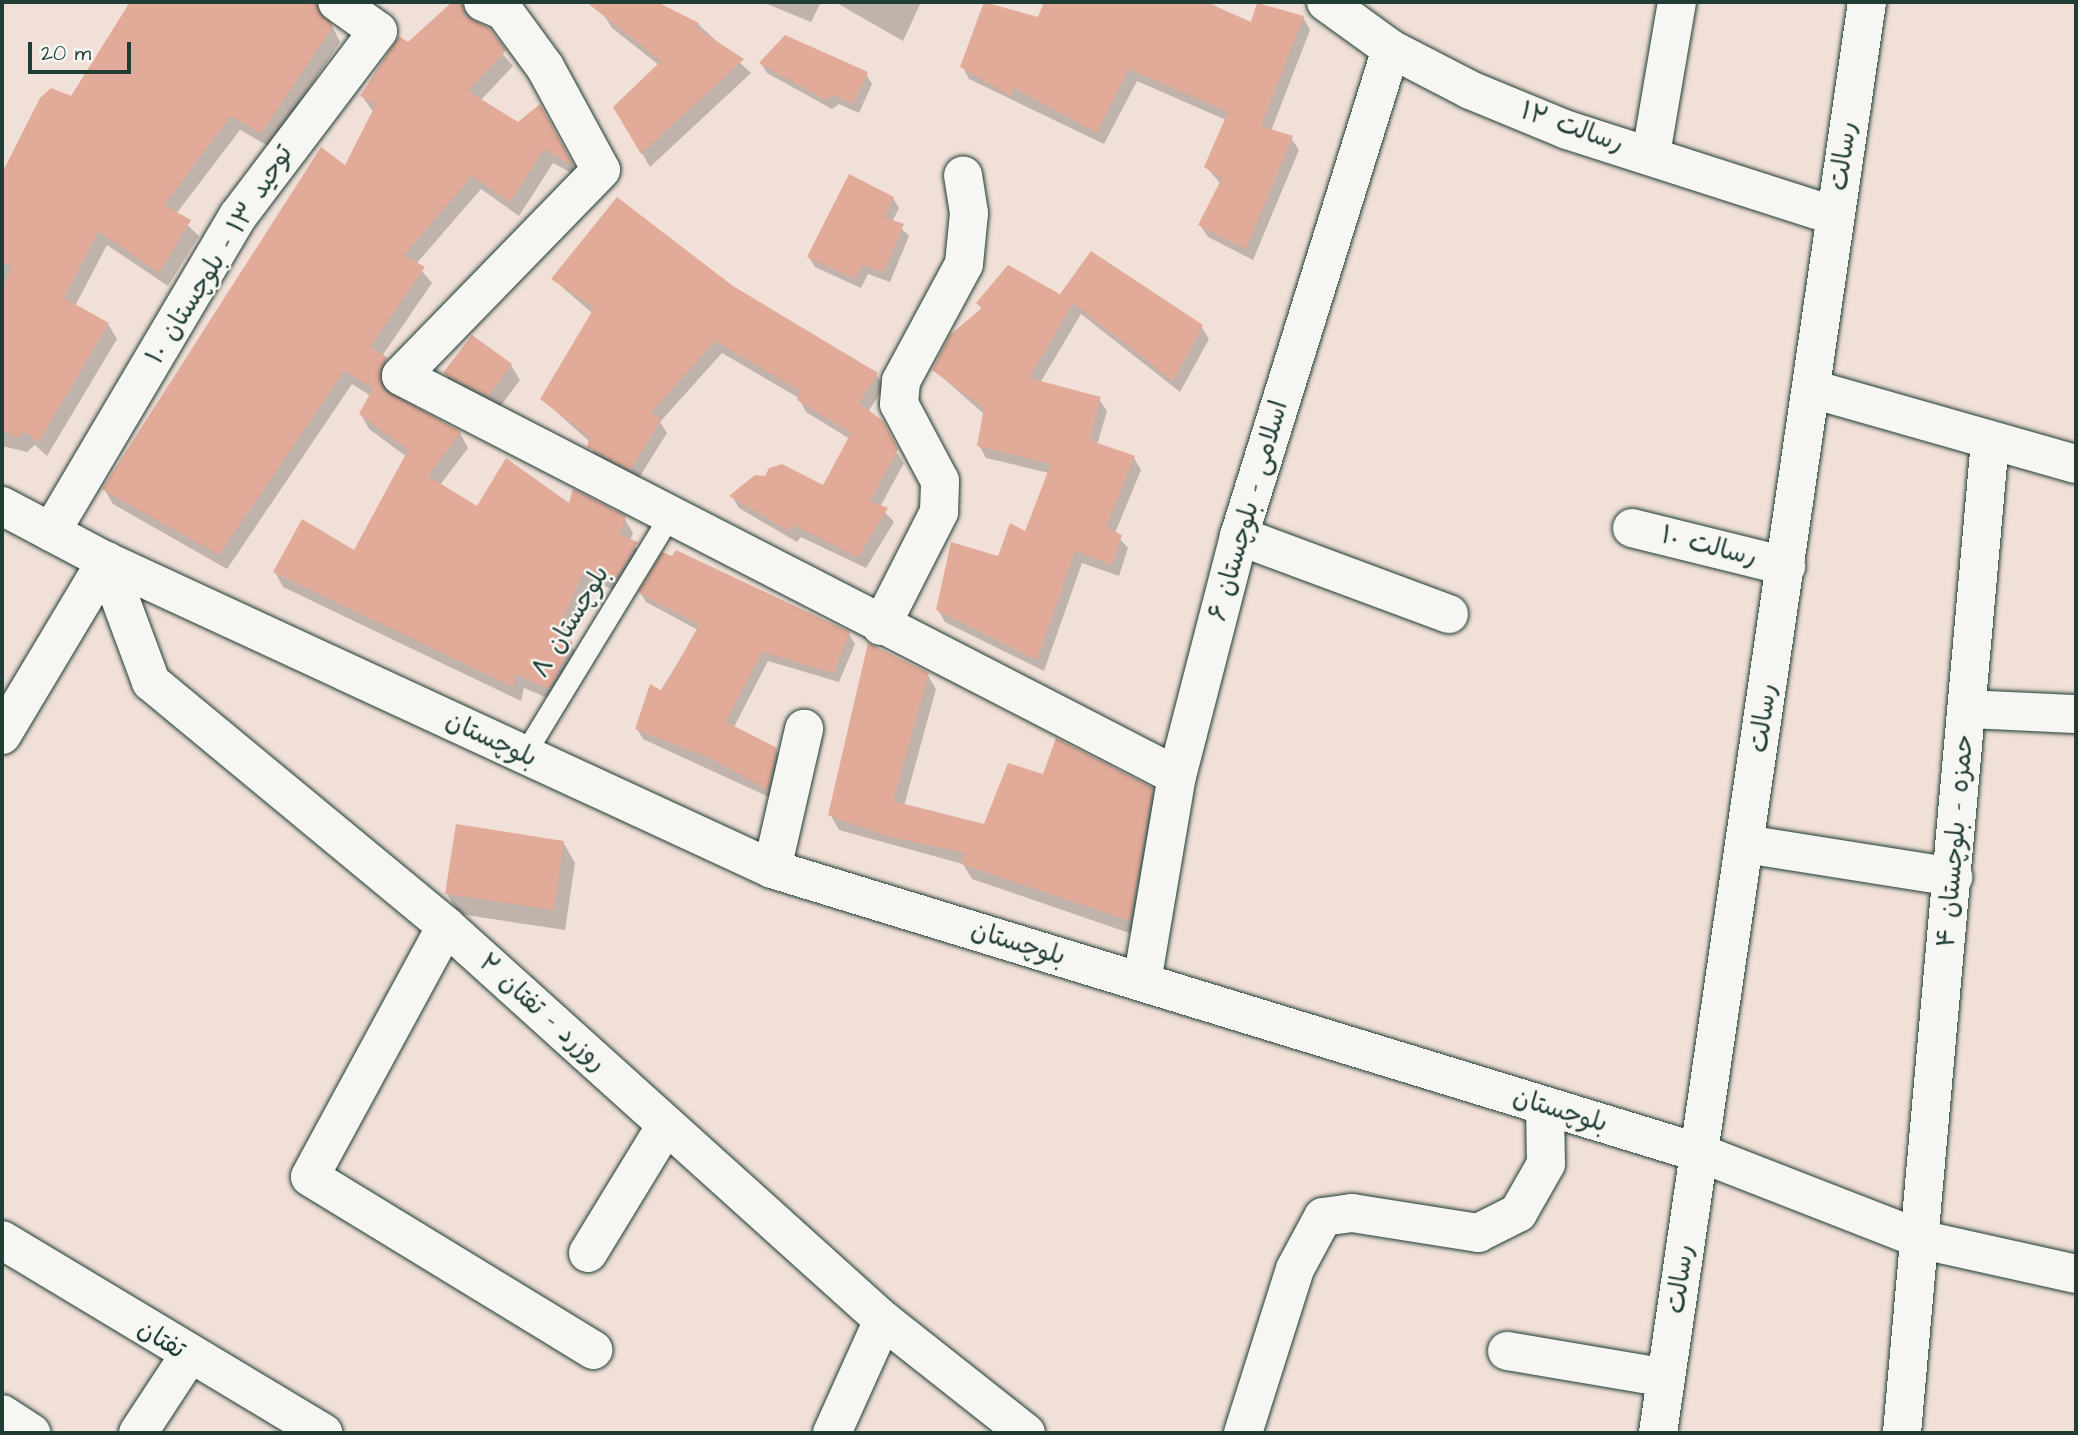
<!DOCTYPE html>
<html>
<head>
<meta charset="utf-8">
<style>
  body { margin:0 }
  #map { position:relative; width:2078px; height:1435px; overflow:hidden; background:#f0e0d7; font-family:"Architects Daughter","Playpen Sans Arabic",sans-serif }
  div>[style] { position:absolute }
  .shadow>* { inset:0; background:#0003 }
  .building>* { inset:0; background:#e2ab99 }
  .roads { filter:drop-shadow(0 0 2px #1f3d34) drop-shadow(0 0 2px #1f3d34) }
  .lane>* { height:21px; margin:-10.5px; padding:0 10.5px; transform-origin:10.5px; border-radius:10.5px; background:#f6f6f2 }
  .street>* { height:38px; margin:-19px; padding:0 19px; transform-origin:19px; border-radius:19px; background:#f6f6f2 }
  .secondary>* { height:38px; margin:-19px; padding:0 19px; transform-origin:19px; border-radius:19px; background:#f6f6f2 }
  span { translate:-50% -50%; white-space:nowrap; text-align:center; line-height:1.15; -webkit-text-stroke:5px #f6f6f2; paint-order:stroke }
  .street-label { font-size:26px; color:#1f3d34 }
  .frame { position:absolute; inset:0; border:4px solid #1f3d34; pointer-events:none }
  .scale { position:absolute; left:28px; top:42px; width:103px; height:32px; box-sizing:border-box; border:4px solid #1f3d34; border-top:0; padding-left:9px; font-size:21px; line-height:24px; white-space:nowrap; color:#1f3d34; -webkit-text-stroke:5px #f6f6f2; paint-order:stroke }
</style>
</head>
<body>
<div id="map">
  <div class="shadow">
    <i style="clip-path:polygon(130px 2px,320px 2px,340px 42px,270px 147px,240px 130px,176px 214px,199px 236px,168px 286px,107px 245px,75px 306px,108px 324px,117px 339px,47px 456px,35px 445px,27px 452px,2px 446px,2px 179px,42px 99px,72px 98px)"></i>
    <i style="clip-path:polygon(457px 2px,513px 66px,480px 101px,518px 124px,540px 107px,579px 177px,553px 163px,519px 216px,481px 189px,416px 264px,432px 283px,382px 356px,395px 374px,389px 394px,460px 433px,468px 448px,440px 485px,478px 508px,570px 505px,624px 518px,633px 533px,630px 541px,645px 559px,623px 595px,593px 580px,567px 642px,581px 658px,557px 702px,524px 688px,521px 701px,283px 587px,275px 572px,354px 553px,407px 457px,369px 429px,361px 414px,371px 396px,352px 384px,227px 569px,113px 504px,104px 489px,346px 168px,374px 113px,362px 96px)"></i>
    <i style="clip-path:polygon(613px 2px,653px 2px,698px 24px,751px 73px,650px 167px,615px 108px,659px 65px,612px 28px,604px 15px)"></i>
    <i style="clip-path:polygon(762px 2px,821px 2px,811px 22px)"></i>
    <i style="clip-path:polygon(835px 2px,921px 2px,903px 41px)"></i>
    <i style="clip-path:polygon(1045px 2px,1208px 2px,1252px 25px,1303px 17px,1310px 30px,1271px 131px,1291px 138px,1299px 150px,1253px 260px,1208px 237px,1200px 225px,1221px 184px,1206px 167px,1226px 120px,1137px 81px,1104px 144px,969px 79px,962px 66px,1039px 19px)"></i>
    <i style="clip-path:polygon(761px 63px,866px 74px,872px 84px,859px 113px,839px 104px,832px 109px,767px 73px)"></i>
    <i style="clip-path:polygon(893px 198px,899px 208px,893px 220px,909px 236px,890px 282px,868px 274px,861px 288px,815px 267px,809px 257px)"></i>
    <i style="clip-path:polygon(553px 279px,732px 288px,876px 374px,884px 387px,868px 412px,904px 463px,880px 507px,894px 522px,866px 568px,801px 537px,797px 542px,739px 508px,732px 496px,824px 488px,850px 439px,806px 412px,799px 398px,722px 353px,660px 422px,667px 433px,637px 481px,596px 459px,590px 442px,542px 399px,592px 313px)"></i>
    <i style="clip-path:polygon(1062px 294px,1201px 326px,1209px 339px,1180px 392px,1081px 314px,1040px 383px,1099px 399px,1107px 411px,1097px 445px,1134px 458px,1141px 470px,1115px 533px,1128px 548px,1119px 576px,1082px 563px,1044px 671px,945px 622px,938px 610px,1026px 534px,1049px 473px,986px 458px,979px 445px,984px 414px,934px 370px,982px 310px,978px 303px,1065px 299px)"></i>
    <i style="clip-path:polygon(511px 365px,520px 380px,497px 411px,454px 388px,445px 373px)"></i>
    <i style="clip-path:polygon(640px 592px,849px 634px,855px 644px,839px 682px,768px 661px,734px 727px,776px 750px,782px 760px,773px 799px,643px 739px,637px 729px,698px 630px,646px 602px)"></i>
    <i style="clip-path:polygon(927px 674px,936px 689px,904px 806px,985px 826px,1045px 777px,1152px 789px,1160px 805px,1138px 936px,972px 879px,963px 864px,839px 830px,830px 814px)"></i>
    <i style="clip-path:polygon(563px 842px,575px 863px,565px 930px,459px 914px,447px 894px)"></i>
  </div>
  <div class="building">
    <i style="clip-path:polygon(130px 2px,315px 2px,333px 26px,261px 133px,231px 116px,164px 205px,191px 220px,159px 273px,98px 231px,64px 298px,109px 323px,38px 443px,25px 431px,18px 438px,2px 430px,2px 288px,12px 266px,2px 261px,2px 173px,40px 98px,51px 88px,71px 96px)"></i>
    <i style="clip-path:polygon(452px 2px,462px 2px,466px 16px,490px 29px,506px 50px,468px 91px,518px 122px,540px 104px,574px 166px,544px 149px,510px 202px,472px 176px,404px 255px,425px 267px,370px 347px,388px 358px,380px 370px,384px 389px,461px 432px,428px 476px,477px 506px,506px 458px,569px 503px,573px 489px,626px 516px,619px 535px,638px 542px,614px 581px,585px 567px,556px 635px,573px 642px,549px 689px,516px 674px,513px 687px,273px 572px,302px 519px,354px 550px,408px 450px,359px 414px,373px 388px,344px 371px,219px 555px,102px 489px,321px 147px,345px 165px,376px 104px,360px 96px,399px 36px,408px 42px)"></i>
    <i style="clip-path:polygon(586px 2px,657px 2px,699px 23px,695px 27px,744px 59px,641px 154px,613px 107px,661px 61px)"></i>
    <i style="clip-path:polygon(984px 2px,1038px 17px,1044px 2px,1206px 2px,1251px 22px,1257px 3px,1304px 16px,1261px 126px,1293px 136px,1246px 249px,1198px 225px,1222px 178px,1204px 167px,1228px 112px,1129px 69px,1097px 133px,1014px 88px,1011px 96px,960px 67px)"></i>
    <i style="clip-path:polygon(785px 35px,868px 72px,853px 104px,833px 95px,826px 100px,759px 63px)"></i>
    <i style="clip-path:polygon(849px 174px,894px 197px,884px 217px,904px 224px,884px 272px,862px 265px,855px 279px,807px 257px)"></i>
    <i style="clip-path:polygon(617px 197px,733px 286px,878px 373px,859px 403px,883px 421px,898px 449px,870px 501px,888px 508px,858px 557px,793px 525px,790px 531px,729px 496px,755px 475px,765px 476px,769px 468px,782px 464px,823px 485px,851px 433px,797px 400px,800px 391px,715px 341px,651px 413px,661px 420px,630px 470px,587px 447px,590px 437px,540px 399px,594px 308px,551px 279px)"></i>
    <i style="clip-path:polygon(1091px 251px,1203px 325px,1173px 381px,1073px 303px,1029px 378px,1101px 397px,1089px 440px,1135px 456px,1106px 527px,1122px 535px,1112px 565px,1075px 551px,1037px 660px,936px 610px,951px 542px,998px 556px,1010px 523px,1025px 531px,1051px 464px,977px 446px,984px 408px,932px 370px,950px 335px,982px 308px,976px 303px,1008px 265px,1065px 297px,1060px 294px)"></i>
    <i style="clip-path:polygon(472px 335px,512px 364px,488px 396px,443px 373px)"></i>
    <i style="clip-path:polygon(676px 550px,850px 632px,833px 673px,762px 652px,726px 722px,777px 748px,768px 790px,712px 759px,635px 729px,650px 684px,662px 691px,699px 625px,638px 592px,662px 552px,672px 556px)"></i>
    <i style="clip-path:polygon(868px 643px,929px 673px,893px 801px,984px 824px,1008px 763px,1043px 774px,1056px 738px,1153px 788px,1130px 921px,961px 864px,965px 853px,886px 836px,828px 815px)"></i>
    <i style="clip-path:polygon(456px 824px,564px 841px,554px 910px,445px 894px)"></i>
  </div>
  <div class="roads">
    <div class="lane">
      <i style="left:523px;top:756px;width:279px;rotate:-58.6deg"></i>
    </div>
    <div class="street">
      <i style="left:483px;top:2px;width:23px;rotate:23deg"></i>
      <i style="left:504px;top:11px;width:69px;rotate:53.8deg"></i>
      <i style="left:545px;top:67px;width:117px;rotate:61.5deg"></i>
      <i style="left:601px;top:170px;width:287px;rotate:134.2deg"></i>
      <i style="left:401px;top:376px;width:873px;rotate:27.27deg"></i>
      <i style="left:1326px;top:2px;width:80px;rotate:35.9deg"></i>
      <i style="left:1391px;top:49px;width:89px;rotate:27.4deg"></i>
      <i style="left:1470px;top:90px;width:105px;rotate:22.4deg"></i>
      <i style="left:1567px;top:130px;width:281px;rotate:17.8deg"></i>
      <i style="left:1651px;top:154px;width:154px;rotate:-80.3deg"></i>
      <i style="left:1632px;top:528px;width:159px;rotate:13.9deg"></i>
      <i style="left:51px;top:532px;width:367px;rotate:-59.4deg"></i>
      <i style="left:238px;top:216px;width:232px;rotate:-52.9deg"></i>
      <i style="left:378px;top:31px;width:50px;rotate:-144.7deg"></i>
      <i style="left:1239px;top:536px;width:224px;rotate:20.4deg"></i>
      <i style="left:106px;top:561px;width:129px;rotate:69.6deg"></i>
      <i style="left:151px;top:682px;width:383px;rotate:39.6deg"></i>
      <i style="left:446px;top:926px;width:588px;rotate:42.04deg"></i>
      <i style="left:883px;top:1320px;width:182px;rotate:38.3deg"></i>
      <i style="left:881px;top:626px;width:128px;rotate:-63deg"></i>
      <i style="left:939px;top:512px;width:31px;rotate:-88deg"></i>
      <i style="left:940px;top:481px;width:87px;rotate:-118deg"></i>
      <i style="left:899px;top:404px;width:23px;rotate:-85deg"></i>
      <i style="left:901px;top:381px;width:133px;rotate:-61.7deg"></i>
      <i style="left:964px;top:264px;width:51px;rotate:-84.4deg"></i>
      <i style="left:969px;top:213px;width:38px;rotate:-99deg"></i>
      <i style="left:1968px;top:709px;width:108px;rotate:2.7deg"></i>
      <i style="left:2px;top:735px;width:203px;rotate:-59.1deg"></i>
      <i style="left:1745px;top:844px;width:211px;rotate:9deg"></i>
      <i style="left:772px;top:869px;width:144px;rotate:-77.1deg"></i>
      <i style="left:446px;top:926px;width:285px;rotate:118.5deg"></i>
      <i style="left:310px;top:1177px;width:332px;rotate:31.4deg"></i>
      <i style="left:1142px;top:982px;width:209px;rotate:-80.4deg"></i>
      <i style="left:1177px;top:776px;width:248px;rotate:-75.5deg"></i>
      <i style="left:1239px;top:536px;width:510px;rotate:-72.67deg"></i>
      <i style="left:588px;top:1253px;width:150px;rotate:-58.6deg"></i>
      <i style="left:1507px;top:1351px;width:161px;rotate:9.6deg"></i>
      <i style="left:2px;top:1414px;width:35px;rotate:33deg"></i>
      <i style="left:138px;top:1433px;width:91px;rotate:-56.7deg"></i>
      <i style="left:832px;top:1433px;width:124px;rotate:-65.7deg"></i>
      <i style="left:1243px;top:1433px;width:172px;rotate:-72.4deg"></i>
      <i style="left:1295px;top:1269px;width:59px;rotate:-61.7deg"></i>
      <i style="left:1323px;top:1217px;width:29px;rotate:-8deg"></i>
      <i style="left:1352px;top:1213px;width:128px;rotate:9deg"></i>
      <i style="left:1478px;top:1233px;width:45px;rotate:-26.6deg"></i>
      <i style="left:1518px;top:1213px;width:56px;rotate:-60.3deg"></i>
      <i style="left:1546px;top:1164px;width:58px;rotate:-91deg"></i>
      <i style="left:1902px;top:1433px;width:995px;rotate:-84.93deg"></i>
    </div>
    <div class="secondary">
      <i style="left:1812px;top:389px;width:274px;rotate:15.9deg"></i>
      <i style="left:2px;top:506px;width:118px;rotate:27.9deg"></i>
      <i style="left:106px;top:561px;width:734px;rotate:24.82deg"></i>
      <i style="left:772px;top:869px;width:970px;rotate:17.02deg"></i>
      <i style="left:1700px;top:1153px;width:239px;rotate:21.3deg"></i>
      <i style="left:1923px;top:1240px;width:157px;rotate:12.5deg"></i>
      <i style="left:2px;top:1240px;width:375px;rotate:31deg"></i>
      <i style="left:1658px;top:1433px;width:1446px;rotate:-81.69deg"></i>
    </div>
  </div>
  <div class="street-label">
    <span style="left:1572px;top:128px;rotate:19deg">رسالت ۱۲</span>
    <span style="left:1844px;top:156px;rotate:-82deg">رسالت</span>
    <span style="left:220px;top:255px;rotate:-58deg">توحید ۱۳ - بلوچستان ۱۰</span>
    <span style="left:1249px;top:511px;rotate:-74deg">اسلامی - بلوچستان ۶</span>
    <span style="left:1709px;top:547px;rotate:14deg">رسالت ۱۰</span>
    <span style="left:571px;top:622px;rotate:-59deg">بلوچستان ۸</span>
    <span style="left:1764px;top:718px;rotate:-82deg">رسالت</span>
    <span style="left:491px;top:740px;rotate:25deg">بلوچستان</span>
    <span style="left:1956px;top:841px;rotate:-85deg">حمزه - بلوچستان ۴</span>
    <span style="left:1018px;top:944px;rotate:17deg">بلوچستان</span>
    <span style="left:542px;top:1013px;rotate:42deg">روزرد - تفتان ۲</span>
    <span style="left:1560px;top:1111px;rotate:17deg">بلوچستان</span>
    <span style="left:1681px;top:1279px;rotate:-82deg">رسالت</span>
    <span style="left:161px;top:1340px;rotate:32deg">تفتان</span>
  </div>
  <div class="frame"></div>
  <div class="scale">20 m</div>
</div>
</body>
</html>
